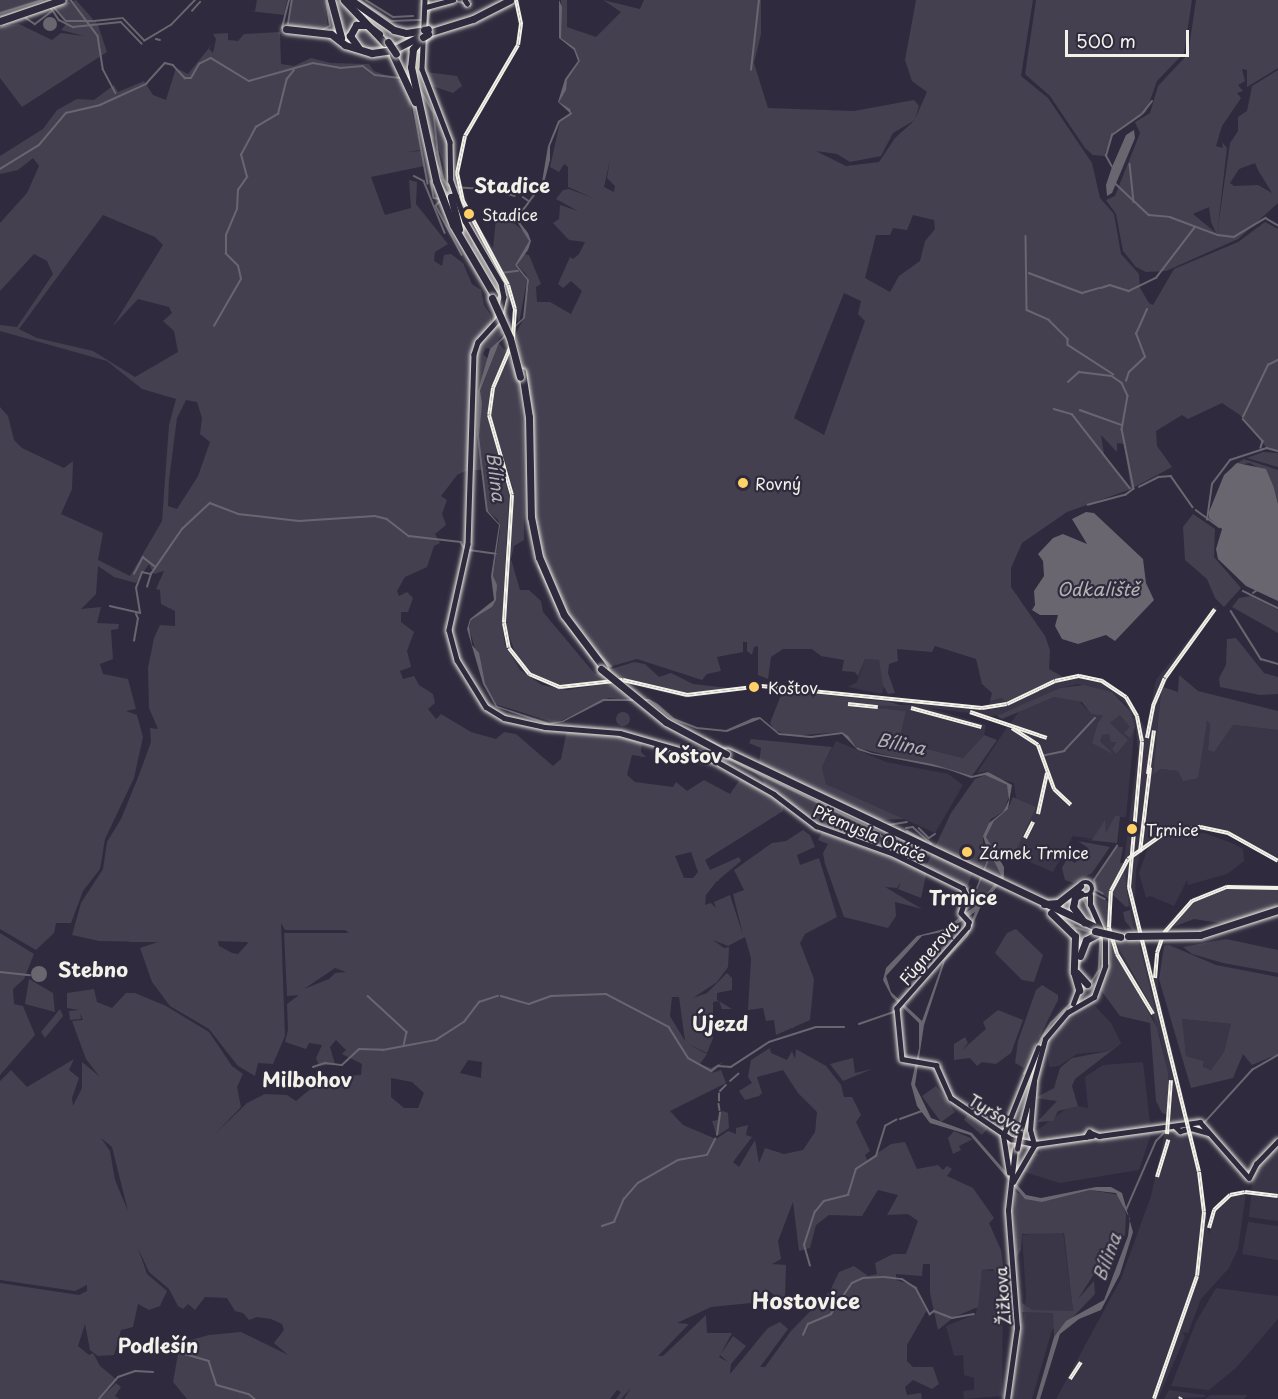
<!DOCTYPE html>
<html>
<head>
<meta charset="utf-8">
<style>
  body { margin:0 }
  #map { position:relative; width:1278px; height:1399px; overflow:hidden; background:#2f2a3d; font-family:"Playpen Sans",sans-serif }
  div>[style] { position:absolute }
  .built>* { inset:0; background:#3b3647 }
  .green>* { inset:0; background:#454050 }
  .round { border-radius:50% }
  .water>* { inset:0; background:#6a6670 }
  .stream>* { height:1.5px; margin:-0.75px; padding:0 0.75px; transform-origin:0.75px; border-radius:0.75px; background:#6a6670 }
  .roads { filter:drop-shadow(0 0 2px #f4f1e8) drop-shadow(0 0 2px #f4f1e8) }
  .secondary>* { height:4.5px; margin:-2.25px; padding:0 2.25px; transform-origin:2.25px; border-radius:2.25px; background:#2f2a3d }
  .secondary>.ring { margin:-2.25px; padding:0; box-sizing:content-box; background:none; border:4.5px solid #2f2a3d; border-radius:50% }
  .highway>* { height:7px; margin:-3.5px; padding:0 3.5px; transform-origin:3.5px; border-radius:3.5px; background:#2f2a3d }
  .rail>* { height:4px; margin-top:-2px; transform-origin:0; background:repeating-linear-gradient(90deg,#2f2a3d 0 4.5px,#f4f1e8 0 9px); box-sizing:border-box; border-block:2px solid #f4f1e8 }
  .bridges { filter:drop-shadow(0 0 2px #f4f1e8) drop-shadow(0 0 2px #f4f1e8) }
  .secondary-bridge>* { height:4.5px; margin:-2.25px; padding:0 2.25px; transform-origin:2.25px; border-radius:2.25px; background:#2f2a3d }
  .highway-bridge>* { height:7px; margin:-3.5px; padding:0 3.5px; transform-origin:3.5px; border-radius:3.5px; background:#2f2a3d }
  .dots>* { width:16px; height:16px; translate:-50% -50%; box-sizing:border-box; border:3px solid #2f2a3d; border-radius:50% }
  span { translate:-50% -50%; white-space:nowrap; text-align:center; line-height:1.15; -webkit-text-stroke:4.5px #2f2a3d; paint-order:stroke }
  .poi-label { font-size:16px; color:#f4f1e8 }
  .left { translate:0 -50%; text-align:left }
  .street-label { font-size:16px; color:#f4f1e8 }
  .water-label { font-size:18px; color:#b6b2b2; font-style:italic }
  .quarter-label { font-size:20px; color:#f4f1e8; font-weight:700 }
  .district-label { font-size:22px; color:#f4f1e8; font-weight:700 }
  .scale { position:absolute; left:1065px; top:30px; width:124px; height:27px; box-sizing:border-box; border:3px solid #f4f1e8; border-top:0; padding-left:8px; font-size:18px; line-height:21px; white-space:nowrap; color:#f4f1e8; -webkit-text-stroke:4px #2f2a3d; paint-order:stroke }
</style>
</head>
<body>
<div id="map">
  <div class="built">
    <i style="clip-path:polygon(evenodd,514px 0,518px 0,522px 16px,519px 45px,466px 136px,459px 173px,465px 200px,510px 284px,516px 309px,514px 341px,495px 388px,491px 415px,513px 489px,506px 627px,510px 648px,523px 668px,543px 681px,560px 686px,623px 679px,687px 694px,761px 685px,976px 707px,989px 706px,990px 701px,1002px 698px,1013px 700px,1057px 679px,1084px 675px,1103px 679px,1123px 692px,1146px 729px,1156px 680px,1215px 606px,1217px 608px,1178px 661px,1161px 692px,1153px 773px,1161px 769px,1179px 771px,1183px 781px,1206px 721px,1210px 724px,1208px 750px,1233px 725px,1278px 730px,1278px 863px,1228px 835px,1192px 829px,1180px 831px,1204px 833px,1232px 843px,1243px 849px,1244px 861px,1227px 874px,1188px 885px,1187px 880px,1174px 906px,1150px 896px,1146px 898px,1139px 873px,1150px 842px,1176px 831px,1152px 840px,1142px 847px,1136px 870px,1135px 903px,1152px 968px,1165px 926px,1192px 898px,1227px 884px,1278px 885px,1278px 889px,1228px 888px,1200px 898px,1171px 923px,1158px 954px,1158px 992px,1201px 1170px,1209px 1234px,1218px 1205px,1230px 1196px,1246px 1193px,1238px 1249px,1229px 1268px,1201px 1299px,1188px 1333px,1182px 1332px,1185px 1337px,1158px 1399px,1056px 1399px,1121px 1279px,1151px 1196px,1169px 1115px,1168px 1072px,1160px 1037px,1149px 1007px,1114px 950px,1108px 928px,1110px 894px,1124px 863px,1138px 749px,1135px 723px,1126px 817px,1120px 817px,1116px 843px,1073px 836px,1053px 872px,1013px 855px,1035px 807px,1016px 798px,1014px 783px,993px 777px,988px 771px,977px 773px,1007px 727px,969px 713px,929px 708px,986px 725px,984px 735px,963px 758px,899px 742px,906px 711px,847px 705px,919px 705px,761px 688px,687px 698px,623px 683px,559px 690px,527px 676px,510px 656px,502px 623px,509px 495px,487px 415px,491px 387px,510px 340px,513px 309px,506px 286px,461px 202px,455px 173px,463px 135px,516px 44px,518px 24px,514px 0,1078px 684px,1112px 692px,1125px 703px,1134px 718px,1115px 703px,1103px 716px,1091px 714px,1079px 701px,1054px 697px,1021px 709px,1008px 726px,984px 716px,1006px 715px,1060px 688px,1078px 684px,514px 0,1150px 778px,1149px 808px,1144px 815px,1148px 781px,1150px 778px,514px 0,1124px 868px,1129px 906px,1156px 1017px,1113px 938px,1110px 904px,1124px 868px)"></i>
    <i style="clip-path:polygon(865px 659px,879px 660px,885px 683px,882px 694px,848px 687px,857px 682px)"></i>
    <i style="clip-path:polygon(836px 741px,886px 762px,948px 774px,963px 785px,935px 833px,826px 784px,822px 767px)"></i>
    <i style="clip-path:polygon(1095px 1006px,1111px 1023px,1121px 1043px,1109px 1051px,1077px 1054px,1059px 1066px,1049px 1067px,1047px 1049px,1061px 1025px)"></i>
    <i style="clip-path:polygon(1181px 1019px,1231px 1024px,1224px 1052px,1211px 1070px,1203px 1067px,1204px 1061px,1186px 1056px)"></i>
    <i style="clip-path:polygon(1143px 1062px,1150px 1123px,1147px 1127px,1151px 1134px,1139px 1170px,1060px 1183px,1021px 1171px,1030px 1152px,1040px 1154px,1040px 1138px,1036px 1137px,1036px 1131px,1071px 1105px,1088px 1108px,1085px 1077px,1103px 1065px)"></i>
    <i style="clip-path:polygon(1278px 1144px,1278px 1221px,1249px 1217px,1253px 1174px)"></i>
    <i style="clip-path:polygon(1248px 1222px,1278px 1226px,1278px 1260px,1242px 1254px)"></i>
    <i style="clip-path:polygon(1063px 1231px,1073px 1311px,1064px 1312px,1052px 1330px,1032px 1399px,1015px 1399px,1026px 1297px,1022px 1235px)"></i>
    <i style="clip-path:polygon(982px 1270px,996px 1271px,1003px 1283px,1002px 1396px,964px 1399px,963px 1391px,974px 1390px,974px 1378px,964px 1375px,963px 1355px,954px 1356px,946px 1326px,976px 1314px)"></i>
    <i style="clip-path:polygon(1216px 1288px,1278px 1296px,1278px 1319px,1236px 1368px,1209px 1390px,1171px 1386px,1196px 1322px)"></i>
    <i style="clip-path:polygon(1169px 1390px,1205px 1395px,1205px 1397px,1164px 1399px)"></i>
    <i style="clip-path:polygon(1210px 1395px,1247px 1395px,1244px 1399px,1205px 1399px)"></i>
  </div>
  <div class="green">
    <i style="clip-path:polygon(0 0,44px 0,0 15px)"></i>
    <i style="clip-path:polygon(76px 0,98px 25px,107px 52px,22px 107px,0 78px,0 27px,19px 24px,52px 40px,61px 33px,84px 36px,61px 30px,67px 23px,53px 7px)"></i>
    <i style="clip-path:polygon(257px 0,287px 0,284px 15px,250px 11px,255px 11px)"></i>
    <i style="clip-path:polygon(292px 0,325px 0,328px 29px,289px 27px)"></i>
    <i style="clip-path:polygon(332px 0,340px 0,365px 22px,356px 23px,349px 31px,353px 47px,339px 33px)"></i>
    <i style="clip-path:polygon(evenodd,561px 0,567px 0,567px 27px,596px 37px,621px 12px,603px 0,640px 9px,644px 0,761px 0,761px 34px,754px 63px,768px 108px,854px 111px,914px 100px,919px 106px,915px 119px,927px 92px,912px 81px,905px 60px,916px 0,1033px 0,1021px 76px,1048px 98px,1092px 163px,1100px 198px,1114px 214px,1121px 254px,1139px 274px,1140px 288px,1149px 303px,1153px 305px,1174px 269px,1238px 242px,1265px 222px,1278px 229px,1278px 450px,1266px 447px,1240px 415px,1222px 403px,1188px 419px,1182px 415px,1156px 431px,1157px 446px,1172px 467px,1131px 489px,1067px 512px,1022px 543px,1011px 568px,1011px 587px,1045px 636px,1050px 650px,1049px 669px,1063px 677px,1006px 703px,1002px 698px,990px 701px,992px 693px,982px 684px,976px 659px,935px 646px,932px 652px,897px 649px,898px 661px,889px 664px,888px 673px,895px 693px,888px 694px,883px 685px,879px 660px,865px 659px,858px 676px,855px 672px,842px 671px,844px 660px,821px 656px,812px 649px,783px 649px,771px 657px,768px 679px,758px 675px,758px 646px,754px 647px,752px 655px,747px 651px,747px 642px,743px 642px,743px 652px,717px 657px,721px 671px,707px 674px,702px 680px,637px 659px,609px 667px,568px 616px,539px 546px,534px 518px,526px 373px,515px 335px,524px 318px,529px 284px,526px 274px,517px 265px,524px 254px,529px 255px,541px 284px,536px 287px,537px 302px,550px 302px,571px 314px,582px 291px,571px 281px,563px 288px,558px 284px,570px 257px,573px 259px,579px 254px,585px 242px,569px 240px,553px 223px,559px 219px,560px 205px,578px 211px,556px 199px,563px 190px,569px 189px,593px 198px,568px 187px,568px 167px,564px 164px,559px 172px,550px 167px,560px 122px,572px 111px,559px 102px,567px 80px,580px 61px,575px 48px,561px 38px,561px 0,915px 120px,895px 138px,879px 162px,846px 166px,816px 151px,837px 154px,850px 162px,881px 156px,893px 133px,915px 120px,561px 0,610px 160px,607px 178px,615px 186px,614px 192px,604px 187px,610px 160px,561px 0,913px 215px,934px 220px,935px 229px,925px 241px,920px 261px,899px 276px,890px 292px,865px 278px,876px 235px,890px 235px,893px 228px,907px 230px,913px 215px,561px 0,844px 293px,861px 301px,858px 314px,865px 321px,824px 435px,794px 418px,844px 293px,561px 0,1101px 435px,1117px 452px,1117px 443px,1124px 444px,1131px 488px,1104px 454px,1101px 435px)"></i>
    <i style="clip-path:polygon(1036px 0,1192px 0,1184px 53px,1157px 81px,1146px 112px,1114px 132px,1104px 156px,1093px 155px,1085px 148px,1050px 96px,1025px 74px)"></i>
    <i style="clip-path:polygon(evenodd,1196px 0,1278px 0,1278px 68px,1247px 87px,1247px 70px,1242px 69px,1245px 81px,1238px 85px,1243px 91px,1237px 93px,1241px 98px,1222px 126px,1216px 146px,1223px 148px,1222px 142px,1227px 148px,1217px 234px,1230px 143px,1238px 131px,1238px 117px,1247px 111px,1252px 86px,1278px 70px,1278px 203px,1238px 239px,1166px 271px,1146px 272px,1136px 267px,1123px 251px,1116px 214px,1106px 200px,1115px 196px,1140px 133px,1135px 122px,1150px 113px,1158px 86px,1188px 54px,1196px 0,1255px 163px,1258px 170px,1272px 193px,1258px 185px,1234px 186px,1230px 183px,1239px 169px,1255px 163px,1196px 0,1209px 207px,1211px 222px,1216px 233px,1193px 214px,1209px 207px)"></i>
    <i style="clip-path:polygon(366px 13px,412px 35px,393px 44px)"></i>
    <i style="clip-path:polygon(362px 24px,383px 44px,385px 48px,365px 48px,353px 42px,354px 28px)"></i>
    <i style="clip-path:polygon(evenodd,280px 32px,281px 64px,294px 66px,311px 58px,331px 63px,369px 64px,374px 71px,405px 82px,421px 150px,406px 152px,421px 151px,424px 166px,371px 177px,383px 210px,385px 215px,411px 208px,409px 180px,417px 182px,416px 204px,448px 244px,435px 252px,434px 261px,442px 266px,444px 255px,451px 254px,463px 263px,472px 284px,481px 290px,484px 305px,491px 316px,491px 327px,477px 342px,469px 392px,469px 470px,458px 474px,441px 496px,447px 500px,442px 514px,446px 525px,435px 534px,440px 543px,434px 546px,427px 567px,405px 577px,397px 591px,399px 596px,407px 592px,413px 598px,408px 612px,401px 612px,401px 622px,414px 632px,407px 651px,411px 667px,400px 671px,403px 679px,414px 676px,419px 685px,433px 694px,435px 703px,428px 709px,436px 719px,441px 714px,471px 732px,496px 739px,504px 732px,516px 734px,553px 766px,561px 759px,567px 730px,605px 733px,642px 741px,641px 752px,646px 757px,632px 755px,627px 775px,635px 782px,673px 787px,676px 782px,687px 791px,704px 780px,730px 794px,741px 778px,783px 804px,783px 811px,705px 860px,710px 870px,739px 857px,741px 861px,716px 882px,706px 895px,705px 905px,711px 903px,716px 908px,714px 902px,730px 895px,743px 935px,733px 894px,744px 890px,734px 870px,772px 843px,786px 841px,803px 830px,810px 835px,815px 847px,797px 855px,800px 865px,819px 858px,837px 917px,805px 934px,800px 943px,814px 979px,810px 1020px,776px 1035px,774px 1020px,766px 1021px,763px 1008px,748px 1010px,751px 958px,745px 937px,728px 946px,713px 940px,724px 948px,729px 947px,728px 967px,717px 982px,693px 998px,707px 993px,727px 973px,732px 978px,732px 990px,717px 993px,717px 1000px,732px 1009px,722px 1009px,719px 1001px,713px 1002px,713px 1038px,707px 1053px,686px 1043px,707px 1054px,700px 1064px,711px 1068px,723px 1062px,712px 1073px,721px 1070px,726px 1083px,670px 1111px,683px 1125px,716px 1139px,728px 1131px,736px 1134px,736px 1128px,748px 1125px,746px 1135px,752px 1137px,733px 1162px,739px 1167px,755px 1140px,759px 1163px,765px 1148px,784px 1154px,803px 1150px,815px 1132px,817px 1112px,798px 1093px,783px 1070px,757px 1077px,762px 1093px,759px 1096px,745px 1100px,739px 1091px,752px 1083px,748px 1077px,751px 1060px,770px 1048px,771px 1053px,787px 1060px,792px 1051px,795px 1059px,796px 1049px,826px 1066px,841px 1085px,844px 1097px,852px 1097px,861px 1115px,856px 1122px,870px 1151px,865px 1155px,867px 1160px,891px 1144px,905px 1142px,917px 1169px,938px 1165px,943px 1170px,947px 1166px,952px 1169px,947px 1176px,973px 1188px,994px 1218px,989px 1223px,1001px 1250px,1004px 1272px,998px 1275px,993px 1269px,982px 1270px,978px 1307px,954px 1317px,938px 1330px,930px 1293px,930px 1264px,923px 1264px,922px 1276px,896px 1274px,896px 1280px,916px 1286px,927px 1310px,907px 1345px,907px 1361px,913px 1367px,933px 1367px,939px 1384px,932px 1389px,913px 1380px,905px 1387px,907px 1395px,921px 1393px,922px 1399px,624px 1399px,631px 1388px,621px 1399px,616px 1399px,621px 1392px,617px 1390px,610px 1399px,187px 1399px,173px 1382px,180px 1343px,209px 1335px,241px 1332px,288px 1355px,274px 1343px,284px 1330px,282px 1324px,271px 1319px,257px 1317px,249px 1320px,243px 1313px,235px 1311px,227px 1298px,205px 1297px,195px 1310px,188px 1304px,183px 1309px,178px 1306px,169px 1289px,149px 1272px,138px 1248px,147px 1274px,167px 1291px,160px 1306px,149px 1310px,138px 1304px,133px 1327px,121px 1330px,114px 1355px,98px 1356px,90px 1350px,85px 1324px,78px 1346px,89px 1355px,93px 1353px,100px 1366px,117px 1380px,98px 1399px,0 1399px,0 1283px,79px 1295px,87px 1291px,87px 1285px,75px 1291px,0 1280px,0 1081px,11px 1070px,27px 1087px,74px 1059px,69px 1070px,79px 1078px,72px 1098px,73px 1106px,82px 1088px,82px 1062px,99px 1076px,86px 1059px,72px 1021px,83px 1020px,80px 1013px,81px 1019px,70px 1020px,69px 1011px,79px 1010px,67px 1008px,67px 993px,94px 989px,97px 1002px,112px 1008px,126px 993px,135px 993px,166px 1006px,209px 1032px,232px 1066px,243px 1074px,237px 1087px,241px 1107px,214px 1135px,247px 1103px,265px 1094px,287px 1095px,296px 1101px,325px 1077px,361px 1075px,362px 1064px,342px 1054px,346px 1050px,336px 1040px,330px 1047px,335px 1064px,319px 1066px,316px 1058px,322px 1045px,309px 1043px,306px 1049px,285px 1042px,288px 1030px,287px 1004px,299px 995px,287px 996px,284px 933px,349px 933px,345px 930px,285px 930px,281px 923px,285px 1036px,273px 1064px,258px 1063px,255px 1076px,238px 1066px,209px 1029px,170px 1006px,152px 982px,140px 948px,158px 942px,99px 941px,72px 935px,81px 903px,103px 869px,107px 842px,121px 819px,139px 775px,151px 742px,150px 728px,158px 729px,149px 708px,148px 668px,154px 638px,160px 625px,175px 626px,175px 611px,161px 604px,160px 590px,156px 589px,164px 571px,154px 574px,149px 564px,136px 583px,114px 577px,98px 566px,96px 594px,81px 609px,101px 607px,97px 623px,119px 624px,118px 629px,111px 630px,113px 659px,100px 664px,103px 674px,128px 679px,136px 709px,126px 711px,137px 715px,143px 737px,134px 778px,105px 839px,100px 869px,83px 891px,71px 923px,56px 923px,54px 933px,36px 950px,0 929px,0 407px,8px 416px,14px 440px,22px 448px,64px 468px,73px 461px,72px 489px,61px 514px,103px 533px,98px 560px,130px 576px,162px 521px,169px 425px,176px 399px,142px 389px,107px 361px,0 331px,0 325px,17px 327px,53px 274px,47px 261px,34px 254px,0 291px,0 223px,27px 193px,39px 166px,33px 158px,18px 170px,0 174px,0 156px,43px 129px,57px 110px,77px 99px,94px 100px,114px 85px,118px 92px,144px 81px,153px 95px,166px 100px,176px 68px,188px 74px,213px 43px,209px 49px,213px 53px,216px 39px,213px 34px,228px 33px,228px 40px,238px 41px,244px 34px,280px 32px,103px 215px,155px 237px,163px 245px,113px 326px,138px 299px,169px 307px,172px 313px,163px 321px,174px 331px,178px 352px,135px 377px,93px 351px,37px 338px,19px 329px,103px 215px,280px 32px,186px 400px,197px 402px,202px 418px,200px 434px,210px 442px,198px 476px,177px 509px,168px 506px,169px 480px,177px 418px,186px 400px,280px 32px,691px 852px,698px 872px,693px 878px,684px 878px,675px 856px,691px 852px,280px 32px,218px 941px,247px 942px,248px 943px,238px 954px,232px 953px,219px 946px,218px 941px,280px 32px,335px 968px,346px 972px,335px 973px,329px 979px,304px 989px,335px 968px,280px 32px,672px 997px,679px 997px,685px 1041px,670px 1016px,672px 997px,280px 32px,468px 1060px,482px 1062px,481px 1078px,460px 1073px,468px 1060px,280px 32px,391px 1078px,412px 1082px,424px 1093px,418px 1108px,404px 1108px,391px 1097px,391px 1078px,280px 32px,101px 1138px,112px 1147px,128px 1211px,115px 1180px,110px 1151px,101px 1138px,280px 32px,878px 1190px,898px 1195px,887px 1215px,908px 1214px,918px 1221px,906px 1254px,893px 1254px,875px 1263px,877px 1274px,868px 1276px,854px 1266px,839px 1272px,830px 1291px,791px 1331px,765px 1367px,760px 1367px,788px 1329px,780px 1322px,768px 1328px,730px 1374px,731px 1364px,746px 1346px,733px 1336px,720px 1355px,728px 1362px,719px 1357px,732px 1333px,707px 1333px,706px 1315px,663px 1356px,658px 1356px,689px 1324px,677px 1323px,711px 1307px,761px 1302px,760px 1294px,769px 1291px,778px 1298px,785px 1297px,786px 1265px,772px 1264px,781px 1259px,778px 1241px,793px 1202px,799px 1251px,810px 1248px,816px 1225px,829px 1215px,862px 1216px,878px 1190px)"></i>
    <i style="clip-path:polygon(421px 40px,417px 79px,427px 90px,447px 138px,450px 185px,436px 141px,430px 136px,412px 64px)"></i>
    <i style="clip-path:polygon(425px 72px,457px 76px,462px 86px,453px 93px,429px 85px)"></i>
    <i style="clip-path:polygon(506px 217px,525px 232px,529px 241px,515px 265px,527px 280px,519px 323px,510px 285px,480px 229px,493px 248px,496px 219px)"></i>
    <i style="clip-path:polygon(473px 242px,500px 286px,502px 304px,471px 250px)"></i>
    <i style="clip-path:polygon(498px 324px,503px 333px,493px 349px,486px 348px,483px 354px,488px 359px,478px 391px,482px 470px,473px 470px,477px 353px,480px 344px)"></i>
    <i style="clip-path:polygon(499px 343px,504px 350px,508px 348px,491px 387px,487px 415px,509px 495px,502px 623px,505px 645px,520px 670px,542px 685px,567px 690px,609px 683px,632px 701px,609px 698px,556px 723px,495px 704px,485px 683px,469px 628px,471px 620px,492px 607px,497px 593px,493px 576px,500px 531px,498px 520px,488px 511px,479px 436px,480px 392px)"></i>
    <i style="clip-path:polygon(508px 357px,517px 372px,523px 425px,524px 540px,514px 546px,511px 559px,520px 590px,529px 590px,541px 601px,543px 612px,595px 674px,634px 662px,645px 664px,659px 677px,671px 673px,693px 684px,729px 688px,680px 694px,618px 678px,560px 686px,536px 678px,518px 661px,506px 627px,513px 489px,491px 415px,495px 388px)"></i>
    <i style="clip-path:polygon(1263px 452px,1278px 453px,1278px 467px,1247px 458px)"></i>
    <i style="clip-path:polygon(1244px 459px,1278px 470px,1278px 504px,1274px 488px,1260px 469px,1250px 463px,1232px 466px)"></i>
    <i style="clip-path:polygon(1193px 514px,1215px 529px,1214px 557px,1241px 588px,1224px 607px,1215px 598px,1207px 579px,1185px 560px,1183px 527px)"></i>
    <i style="clip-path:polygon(1251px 596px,1278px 610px,1278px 633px,1232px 607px,1239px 598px)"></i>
    <i style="clip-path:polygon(1236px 638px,1264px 673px,1278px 677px,1278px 694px,1260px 695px,1220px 687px,1219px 678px,1226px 665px,1227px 639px)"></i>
    <i style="clip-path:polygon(1179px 675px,1198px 691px,1278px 711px,1278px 730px,1233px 725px,1214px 752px,1208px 750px,1210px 724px,1207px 721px,1198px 778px,1183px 781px,1178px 771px,1161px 769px,1153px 774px,1161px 692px,1163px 687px,1178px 692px)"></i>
    <i style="clip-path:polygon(1084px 685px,1112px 692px,1131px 712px,1135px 727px,1130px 738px,1124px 733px,1130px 727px,1120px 715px,1110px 723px,1128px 740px,1116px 754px,1112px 749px,1117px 742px,1111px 742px,1109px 734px,1102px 735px,1100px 741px,1113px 754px,1092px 743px,1098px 723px,1110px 707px,1104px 716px,1091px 714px,1082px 702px,1054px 697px,1002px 719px,997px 716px,1060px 688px)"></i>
    <i style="clip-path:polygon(783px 690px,891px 702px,902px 706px,847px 705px,906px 711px,899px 742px,963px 758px,984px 735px,997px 740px,972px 776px,858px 748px,842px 732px,790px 736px,774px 730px,770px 723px)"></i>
    <i class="round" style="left:616px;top:712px;width:14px;height:14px"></i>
    <i style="clip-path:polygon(751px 739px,832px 747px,822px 767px,826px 784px,904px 819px,875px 820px,759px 763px,761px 748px,749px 743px)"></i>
    <i style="clip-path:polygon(748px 767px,880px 832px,883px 846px,816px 823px,814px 816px,809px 819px,762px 785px,764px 781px)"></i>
    <i style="clip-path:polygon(985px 775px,1007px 785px,1010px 794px,1003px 812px,991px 819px,983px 836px,983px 846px,999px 866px,1001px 875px,979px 904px,977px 890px,987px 860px,984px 867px,975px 867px,967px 887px,926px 866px,951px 813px,975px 779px)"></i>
    <i style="clip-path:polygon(1013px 797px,1036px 807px,1012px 859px,999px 860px,988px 847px,986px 837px,994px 821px,1008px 809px)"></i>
    <i style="clip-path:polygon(1115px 816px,1120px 816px,1117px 843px,1078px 839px,1092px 840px,1105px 820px,1106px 833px)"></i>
    <i style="clip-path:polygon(822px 832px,927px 871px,921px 898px,898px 889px,901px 882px,897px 888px,885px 887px,922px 909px,895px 902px,896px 916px,888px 928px,844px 917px,825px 864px,823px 853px,828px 844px,818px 840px)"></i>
    <i style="clip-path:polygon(1078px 841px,1110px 847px,1092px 873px,1074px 883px,1065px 880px,1062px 868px,1072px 849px,1075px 851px,1070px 860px,1075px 863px,1081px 853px,1076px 848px,1086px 853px,1088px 848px)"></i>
    <i style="clip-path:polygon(1116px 847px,1123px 847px,1120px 863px,1124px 863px,1109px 899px,1096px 890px,1093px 882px)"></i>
    <i style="clip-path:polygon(1124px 867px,1129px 906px,1126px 907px,1112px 894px)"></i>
    <i style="clip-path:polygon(1244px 887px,1278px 890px,1278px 907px,1232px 925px,1194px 919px,1173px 927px,1191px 903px,1226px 889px)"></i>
    <i style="clip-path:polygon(1094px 894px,1109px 902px,1108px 929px,1091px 903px)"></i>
    <i style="clip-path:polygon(1083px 897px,1086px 906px,1098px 926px,1075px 911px,1074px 901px)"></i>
    <i style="clip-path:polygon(1130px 910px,1135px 933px,1125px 921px,1123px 912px)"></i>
    <i style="clip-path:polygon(1066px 922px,1094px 933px,1085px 939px,1080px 949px,1076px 973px,1079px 986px,1075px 973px,1077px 938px)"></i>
    <i style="clip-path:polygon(1016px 929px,1043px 955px,1034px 982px,1022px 980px,995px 953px,1007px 933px)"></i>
    <i style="clip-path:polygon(0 933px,34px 954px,24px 979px,13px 989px,14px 1004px,23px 1006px,35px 1035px,0 1075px)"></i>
    <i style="clip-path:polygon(1113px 938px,1139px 943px,1159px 1026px,1151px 1006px)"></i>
    <i style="clip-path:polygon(1110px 939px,1157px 1028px,1168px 1072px,1169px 1115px,1162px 1113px,1156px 1101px,1150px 1023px,1120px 1016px,1100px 989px,1111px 959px)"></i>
    <i style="clip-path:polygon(1226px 939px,1278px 950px,1278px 973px,1223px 963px,1192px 954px,1183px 947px)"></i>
    <i style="clip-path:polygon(evenodd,1169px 945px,1216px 965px,1278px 977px,1278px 1054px,1252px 1065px,1243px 1054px,1233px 1078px,1191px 1088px,1159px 979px,1164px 946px,1169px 945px,1182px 1019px,1231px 1024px,1224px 1052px,1211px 1070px,1203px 1067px,1204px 1061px,1186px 1056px,1182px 1019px)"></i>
    <i style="clip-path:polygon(29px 979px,53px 993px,55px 1012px,25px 1004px)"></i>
    <i style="clip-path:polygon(1042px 985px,1058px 995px,1058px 1000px,1024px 1068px,1015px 1063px,1018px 1041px,1036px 990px)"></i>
    <i style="clip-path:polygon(60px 1009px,63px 1016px,45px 1038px,41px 1032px)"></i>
    <i style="clip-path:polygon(998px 1010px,1023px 1020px,1011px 1053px,996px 1064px,982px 1062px,977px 1066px,970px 1058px,954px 1060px,954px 1044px,965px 1037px,968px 1043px,962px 1050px,986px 1029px,983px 1022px)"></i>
    <i style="clip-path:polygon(1124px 1041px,1075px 1079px,1072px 1086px,1078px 1106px,1058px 1111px,1053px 1121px,1037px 1122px,1057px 1101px,1035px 1098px,1054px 1088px,1060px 1068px,1072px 1058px,1109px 1051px)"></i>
    <i style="clip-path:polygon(853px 1058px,855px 1073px,872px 1069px,843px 1081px,830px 1064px)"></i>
    <i style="clip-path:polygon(936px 1086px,955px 1112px,941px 1122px,922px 1096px)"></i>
    <i style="clip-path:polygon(723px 1111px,728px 1113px,729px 1128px,717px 1136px,712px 1121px,718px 1120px,719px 1112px)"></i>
    <i style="clip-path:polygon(967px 1115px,987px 1129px,982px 1135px,964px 1120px)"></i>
    <i style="clip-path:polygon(954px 1131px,973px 1139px,959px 1146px,961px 1150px,953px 1154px,948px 1138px)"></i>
    <i style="clip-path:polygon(1090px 1190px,1120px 1195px,1126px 1214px,1125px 1235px,1115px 1241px,1078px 1299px,1094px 1281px,1095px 1294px,1054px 1337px,1053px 1313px,1022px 1312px,1022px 1303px,1032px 1310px,1073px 1311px,1064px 1233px,1022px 1234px,1021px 1250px,1016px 1258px,1015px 1192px,1042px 1202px)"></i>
    <i style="clip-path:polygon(116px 1383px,121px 1387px,115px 1396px,119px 1399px,100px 1399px)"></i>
  </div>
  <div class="water">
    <i style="clip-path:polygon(evenodd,559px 0,562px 7px,561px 38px,575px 48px,580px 61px,567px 80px,566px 90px,559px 102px,570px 109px,572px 114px,560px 122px,550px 146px,550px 160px,544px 183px,525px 209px,515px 216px,528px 233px,531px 241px,528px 250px,517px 265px,529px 280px,525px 318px,499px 343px,480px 391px,482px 403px,479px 436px,488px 511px,500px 525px,493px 576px,497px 585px,496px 600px,492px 607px,471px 620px,469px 626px,472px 645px,479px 653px,485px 683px,497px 706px,549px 723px,562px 721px,603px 699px,649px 699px,658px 704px,674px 718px,697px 727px,726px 730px,753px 718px,760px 717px,779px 733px,811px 736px,842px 732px,848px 736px,856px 747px,872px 753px,932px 764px,972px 776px,988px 772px,1012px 785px,1008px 809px,994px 821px,986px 837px,1004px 867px,1004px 878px,980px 908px,968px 936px,945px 961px,924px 1025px,915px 1085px,931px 1118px,972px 1133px,1026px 1195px,1041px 1198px,1096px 1187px,1111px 1187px,1122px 1193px,1133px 1232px,1120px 1274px,1101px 1310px,1079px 1319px,1060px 1334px,1040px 1399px,1036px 1399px,1054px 1337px,1066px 1321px,1104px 1300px,1128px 1236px,1130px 1219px,1116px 1193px,1090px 1190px,1042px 1202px,1025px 1199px,970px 1135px,930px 1123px,917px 1106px,911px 1084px,919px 1048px,919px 1023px,892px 997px,883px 980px,886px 968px,917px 936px,944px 929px,974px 907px,975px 891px,989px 855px,983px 836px,989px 823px,1003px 812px,1009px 800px,1007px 785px,985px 775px,971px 778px,947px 769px,871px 754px,858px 750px,842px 734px,811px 738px,779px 735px,760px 719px,727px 732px,697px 729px,673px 720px,649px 701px,604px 701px,563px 722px,548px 725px,496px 707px,483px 684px,467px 629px,470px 619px,494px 600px,491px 576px,499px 525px,486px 511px,477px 436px,478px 391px,490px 349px,523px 318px,527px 280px,515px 265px,529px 241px,513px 215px,524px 207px,542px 182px,548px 146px,558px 121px,570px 113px,558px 102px,565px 79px,578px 61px,574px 50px,559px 38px,559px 0,991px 855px,1001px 875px,979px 904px,977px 890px,991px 855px,559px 0,975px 912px,966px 936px,944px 959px,922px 1021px,891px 992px,886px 976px,922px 936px,947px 931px,975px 912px)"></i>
    <i class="round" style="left:43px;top:17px;width:14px;height:14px"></i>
    <i style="clip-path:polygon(1134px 130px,1135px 138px,1112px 193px,1107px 196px,1106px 185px,1112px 167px,1126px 135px)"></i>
    <i style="clip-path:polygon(1237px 463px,1266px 469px,1274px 488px,1278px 504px,1278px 601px,1246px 586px,1218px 559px,1216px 549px,1222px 529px,1209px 518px,1209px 512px,1224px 475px)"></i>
    <i style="clip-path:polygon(1086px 512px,1094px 513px,1143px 559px,1146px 583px,1154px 600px,1115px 641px,1106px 635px,1078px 644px,1062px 639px,1055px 626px,1058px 615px,1040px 615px,1032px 610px,1035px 605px,1034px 591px,1044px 576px,1043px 561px,1038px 554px,1053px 538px,1063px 534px,1087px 544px,1072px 519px)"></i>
    <i class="round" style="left:31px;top:966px;width:16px;height:16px"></i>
  </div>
  <div class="stream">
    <i style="left:71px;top:0;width:45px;rotate:53.1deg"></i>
    <i style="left:98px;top:36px;width:33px;rotate:81deg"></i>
    <i style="left:103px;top:69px;width:27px;rotate:62deg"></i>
    <i style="left:359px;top:0;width:38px;rotate:33deg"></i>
    <i style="left:391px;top:21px;width:33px;rotate:-2deg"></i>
    <i style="left:366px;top:0;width:32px;rotate:32deg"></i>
    <i style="left:393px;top:17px;width:20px;rotate:-3deg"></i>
    <i style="left:422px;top:0;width:6px;rotate:81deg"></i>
    <i style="left:455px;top:1px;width:9px;rotate:13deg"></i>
    <i style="left:50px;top:6px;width:17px;rotate:57deg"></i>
    <i style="left:59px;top:20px;width:16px;rotate:27deg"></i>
    <i style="left:73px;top:27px;width:48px;rotate:-5.9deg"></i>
    <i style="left:121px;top:22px;width:30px;rotate:46deg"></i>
    <i style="left:53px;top:6px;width:20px;rotate:49deg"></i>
    <i style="left:66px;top:21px;width:26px"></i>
    <i style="left:465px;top:6px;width:2px;rotate:27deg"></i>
    <i style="left:470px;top:6px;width:2px;rotate:-63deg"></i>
    <i style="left:357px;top:9px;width:25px;rotate:45deg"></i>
    <i style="left:192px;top:11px;width:12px;rotate:-48deg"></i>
    <i style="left:0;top:13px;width:44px;rotate:-17.2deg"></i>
    <i style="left:26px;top:18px;width:11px;rotate:34deg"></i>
    <i style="left:35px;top:24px;width:21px;rotate:-37deg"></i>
    <i style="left:123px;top:18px;width:30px;rotate:46deg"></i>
    <i style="left:94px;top:21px;width:27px;rotate:-6deg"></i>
    <i style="left:288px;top:24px;width:24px;rotate:-81deg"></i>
    <i style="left:427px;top:27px;width:19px;rotate:-81deg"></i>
    <i style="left:282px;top:28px;width:29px;rotate:-76deg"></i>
    <i style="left:322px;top:30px;width:9px;rotate:-27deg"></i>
    <i style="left:330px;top:26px;width:26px;rotate:-99deg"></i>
    <i style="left:348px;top:33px;width:10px;rotate:-61deg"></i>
    <i style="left:156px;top:39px;width:4px;rotate:14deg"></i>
    <i style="left:144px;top:41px;width:31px;rotate:-31deg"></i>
    <i style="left:171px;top:25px;width:35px;rotate:-46deg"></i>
    <i style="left:394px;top:44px;width:19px;rotate:-25deg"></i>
    <i style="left:368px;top:48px;width:18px;rotate:-3deg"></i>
    <i style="left:350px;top:50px;width:17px;rotate:17deg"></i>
    <i style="left:401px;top:65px;width:20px;rotate:63deg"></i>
    <i style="left:751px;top:70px;width:70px;rotate:-83.5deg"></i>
    <i style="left:418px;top:86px;width:31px;rotate:59deg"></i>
    <i style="left:434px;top:113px;width:39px;rotate:84deg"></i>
    <i style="left:438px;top:152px;width:29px;rotate:78deg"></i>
    <i style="left:444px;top:180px;width:9px;rotate:49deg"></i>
    <i style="left:413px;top:103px;width:82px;rotate:79.5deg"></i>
    <i style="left:1142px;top:114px;width:16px;rotate:-52deg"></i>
    <i style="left:435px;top:159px;width:37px;rotate:66deg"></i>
    <i style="left:1130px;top:164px;width:38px;rotate:84deg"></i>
    <i style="left:1112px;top:167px;width:13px;rotate:-119deg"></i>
    <i style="left:1106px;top:156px;width:22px;rotate:-74deg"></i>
    <i style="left:1112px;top:135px;width:35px;rotate:-35deg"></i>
    <i style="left:0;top:169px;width:46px;rotate:-31.6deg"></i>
    <i style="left:39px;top:145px;width:42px;rotate:-49.8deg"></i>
    <i style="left:66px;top:113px;width:35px;rotate:-13deg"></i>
    <i style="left:100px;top:105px;width:51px;rotate:-24.5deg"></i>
    <i style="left:146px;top:84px;width:28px;rotate:-48deg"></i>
    <i style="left:165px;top:63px;width:8px;rotate:14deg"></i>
    <i style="left:173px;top:65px;width:18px;rotate:47deg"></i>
    <i style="left:185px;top:78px;width:6px"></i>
    <i style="left:191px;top:78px;width:16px;rotate:-60deg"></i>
    <i style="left:199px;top:64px;width:13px;rotate:-27deg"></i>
    <i style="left:211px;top:58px;width:44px;rotate:31.2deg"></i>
    <i style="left:249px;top:81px;width:66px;rotate:-15.7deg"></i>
    <i style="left:313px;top:63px;width:27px;rotate:10deg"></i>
    <i style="left:340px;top:68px;width:23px;rotate:-5deg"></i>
    <i style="left:363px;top:66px;width:15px;rotate:37deg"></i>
    <i style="left:375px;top:75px;width:25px;rotate:7deg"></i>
    <i style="left:414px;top:176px;width:11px;rotate:27deg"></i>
    <i style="left:424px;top:181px;width:56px;rotate:68deg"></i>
    <i style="left:439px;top:179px;width:18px;rotate:61deg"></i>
    <i style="left:431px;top:181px;width:17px;rotate:80deg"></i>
    <i style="left:434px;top:198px;width:6px;rotate:9deg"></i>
    <i style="left:1115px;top:183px;width:47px;rotate:43.3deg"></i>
    <i style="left:1149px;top:215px;width:21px;rotate:5deg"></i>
    <i style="left:1170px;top:217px;width:51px;rotate:20.6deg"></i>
    <i style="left:1218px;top:235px;width:16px;rotate:7deg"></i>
    <i style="left:1234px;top:237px;width:37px;rotate:-31deg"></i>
    <i style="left:455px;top:187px;width:40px;rotate:4.3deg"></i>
    <i style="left:505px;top:193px;width:10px;rotate:17deg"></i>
    <i style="left:445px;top:197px;width:11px;rotate:-56deg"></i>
    <i style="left:523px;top:197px;width:7px;rotate:34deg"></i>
    <i style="left:440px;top:202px;width:6px;rotate:135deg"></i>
    <i style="left:436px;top:206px;width:55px;rotate:62deg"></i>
    <i style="left:1267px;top:219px;width:13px;rotate:29deg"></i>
    <i style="left:466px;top:226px;width:27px;rotate:63deg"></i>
    <i style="left:1026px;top:236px;width:74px;rotate:89.2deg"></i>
    <i style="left:1027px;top:310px;width:24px;rotate:24deg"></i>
    <i style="left:1049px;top:320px;width:27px;rotate:45deg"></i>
    <i style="left:1068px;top:339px;width:6px;rotate:90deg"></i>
    <i style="left:1068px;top:345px;width:54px;rotate:32.8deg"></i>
    <i style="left:501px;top:273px;width:17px;rotate:-7deg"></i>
    <i style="left:1029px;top:273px;width:57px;rotate:20.7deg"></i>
    <i style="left:1082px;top:293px;width:18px;rotate:-16deg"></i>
    <i style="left:1101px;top:288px;width:9px;rotate:-18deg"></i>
    <i style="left:1110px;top:285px;width:20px;rotate:18deg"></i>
    <i style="left:1129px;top:291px;width:30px;rotate:-26deg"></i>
    <i style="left:1156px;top:278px;width:64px;rotate:-52.6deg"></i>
    <i style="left:214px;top:326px;width:54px;rotate:-60.1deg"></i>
    <i style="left:241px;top:279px;width:13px;rotate:-103deg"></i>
    <i style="left:238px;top:266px;width:17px;rotate:-135deg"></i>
    <i style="left:226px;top:254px;width:19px;rotate:-90deg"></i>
    <i style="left:226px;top:235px;width:28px;rotate:-67deg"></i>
    <i style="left:237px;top:209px;width:19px;rotate:-87deg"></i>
    <i style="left:238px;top:190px;width:16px;rotate:-55deg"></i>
    <i style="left:247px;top:177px;width:23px;rotate:-105deg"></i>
    <i style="left:241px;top:155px;width:32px;rotate:-62deg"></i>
    <i style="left:256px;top:127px;width:26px;rotate:-31deg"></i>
    <i style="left:278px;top:114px;width:36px;rotate:-76deg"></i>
    <i style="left:287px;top:79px;width:11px;rotate:-52deg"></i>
    <i style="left:1126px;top:381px;width:9px;rotate:-72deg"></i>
    <i style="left:1129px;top:372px;width:22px;rotate:-43deg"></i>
    <i style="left:1145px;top:357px;width:25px;rotate:-111deg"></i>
    <i style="left:1136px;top:334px;width:27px;rotate:-66deg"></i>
    <i style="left:1068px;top:382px;width:15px;rotate:-42deg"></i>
    <i style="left:1079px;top:372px;width:33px;rotate:7deg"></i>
    <i style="left:1112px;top:376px;width:12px;rotate:35deg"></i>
    <i style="left:1122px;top:383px;width:14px;rotate:65deg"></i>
    <i style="left:1128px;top:396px;width:34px;rotate:100deg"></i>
    <i style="left:1122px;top:429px;width:61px;rotate:78.7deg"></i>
    <i style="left:1134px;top:489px;width:10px;rotate:143deg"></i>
    <i style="left:1126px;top:495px;width:39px;rotate:165deg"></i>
    <i style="left:529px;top:390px;width:11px;rotate:85deg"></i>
    <i style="left:1054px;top:409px;width:19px;rotate:16deg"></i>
    <i style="left:1072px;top:414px;width:94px;rotate:51.9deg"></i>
    <i style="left:1080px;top:410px;width:45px;rotate:19.7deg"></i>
    <i style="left:1243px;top:417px;width:58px;rotate:-64.3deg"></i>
    <i style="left:1268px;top:365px;width:11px;rotate:-27deg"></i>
    <i style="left:1243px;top:419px;width:30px;rotate:48deg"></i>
    <i style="left:1263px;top:441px;width:7px;rotate:106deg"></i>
    <i style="left:1139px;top:487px;width:22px;rotate:-27deg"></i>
    <i style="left:1159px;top:477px;width:12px;rotate:-5deg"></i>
    <i style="left:1171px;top:476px;width:38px;rotate:55deg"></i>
    <i style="left:1196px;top:510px;width:29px;rotate:36deg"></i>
    <i style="left:1207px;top:520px;width:36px;rotate:-82deg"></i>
    <i style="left:1212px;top:484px;width:30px;rotate:-53deg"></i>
    <i style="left:1230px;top:460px;width:39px;rotate:-18deg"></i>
    <i style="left:1267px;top:448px;width:11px;rotate:15deg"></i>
    <i style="left:469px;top:550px;width:27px;rotate:8deg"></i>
    <i style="left:539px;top:566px;width:49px;rotate:66deg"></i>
    <i style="left:134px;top:574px;width:19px;rotate:-62deg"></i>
    <i style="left:143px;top:557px;width:16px;rotate:38deg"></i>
    <i style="left:147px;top:587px;width:14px;rotate:-73deg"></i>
    <i style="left:1243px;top:591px;width:39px;rotate:26deg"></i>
    <i style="left:1253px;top:593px;width:4px;rotate:-34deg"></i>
    <i style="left:110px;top:606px;width:31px;rotate:13deg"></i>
    <i style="left:140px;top:613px;width:25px;rotate:-99deg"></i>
    <i style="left:136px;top:588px;width:17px;rotate:-69deg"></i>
    <i style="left:142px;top:572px;width:9px;rotate:13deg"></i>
    <i style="left:151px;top:574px;width:55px;rotate:-55.4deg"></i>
    <i style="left:182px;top:529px;width:38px;rotate:-43deg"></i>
    <i style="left:210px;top:503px;width:30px;rotate:21deg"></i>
    <i style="left:238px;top:514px;width:61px;rotate:6.5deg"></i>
    <i style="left:299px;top:521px;width:76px;rotate:-3.8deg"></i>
    <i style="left:375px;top:516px;width:12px;rotate:14deg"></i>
    <i style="left:387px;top:519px;width:28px;rotate:38deg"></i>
    <i style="left:409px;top:536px;width:52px;rotate:6.6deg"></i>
    <i style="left:461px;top:542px;width:7px;rotate:63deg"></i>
    <i style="left:1231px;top:611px;width:57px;rotate:58deg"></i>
    <i style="left:1261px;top:659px;width:18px;rotate:16deg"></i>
    <i style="left:566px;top:623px;width:44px;rotate:53.4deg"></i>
    <i style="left:134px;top:641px;width:22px;rotate:-80deg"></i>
    <i style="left:138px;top:619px;width:5px;rotate:-112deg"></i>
    <i style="left:595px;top:650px;width:23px;rotate:45deg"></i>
    <i style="left:706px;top:739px;width:22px;rotate:27deg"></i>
    <i style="left:1041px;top:756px;width:24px;rotate:-12deg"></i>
    <i style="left:1064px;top:751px;width:45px;rotate:-46.8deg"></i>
    <i style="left:727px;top:758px;width:168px;rotate:26.1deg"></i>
    <i style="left:878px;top:832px;width:13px;rotate:48deg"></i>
    <i style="left:887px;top:842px;width:6px;rotate:99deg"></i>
    <i style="left:888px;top:825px;width:19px;rotate:-9deg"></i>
    <i style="left:906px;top:828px;width:7px;rotate:-8deg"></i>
    <i style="left:913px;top:827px;width:25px;rotate:42deg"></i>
    <i style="left:919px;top:828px;width:14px;rotate:45deg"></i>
    <i style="left:929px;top:838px;width:7px;rotate:-34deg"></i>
    <i style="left:897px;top:829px;width:3px;rotate:18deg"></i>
    <i style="left:907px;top:831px;width:22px;rotate:30deg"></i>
    <i style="left:892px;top:841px;width:4px;rotate:56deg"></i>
    <i style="left:899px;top:847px;width:5px;rotate:90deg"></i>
    <i style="left:1103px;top:894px;width:8px;rotate:-150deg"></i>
    <i style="left:1096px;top:890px;width:10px;rotate:-101deg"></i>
    <i style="left:1094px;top:880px;width:41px;rotate:-55.9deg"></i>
    <i style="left:1091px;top:897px;width:5px;rotate:-37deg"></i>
    <i style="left:1095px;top:894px;width:11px;rotate:27deg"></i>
    <i style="left:1083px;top:898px;width:28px;rotate:63deg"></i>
    <i style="left:1068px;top:901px;width:6px;rotate:-51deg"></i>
    <i style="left:1095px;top:910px;width:17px;rotate:62deg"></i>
    <i style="left:1067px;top:922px;width:7px;rotate:27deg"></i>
    <i style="left:1076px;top:932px;width:5px;rotate:-112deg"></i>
    <i style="left:1074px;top:927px;width:19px;rotate:18deg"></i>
    <i style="left:1101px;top:936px;width:35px;rotate:93deg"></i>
    <i style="left:1099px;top:971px;width:13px;rotate:122deg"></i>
    <i style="left:1092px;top:982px;width:9px;rotate:-174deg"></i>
    <i style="left:1083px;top:981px;width:11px;rotate:-117deg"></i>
    <i style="left:1078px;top:971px;width:26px;rotate:-77deg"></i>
    <i style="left:1084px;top:946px;width:11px;rotate:-49deg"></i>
    <i style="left:1091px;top:938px;width:10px;rotate:-11deg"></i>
    <i style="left:1078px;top:937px;width:10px;rotate:84deg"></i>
    <i style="left:1107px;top:966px;width:28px;rotate:-88deg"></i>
    <i style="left:0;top:972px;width:30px;rotate:6deg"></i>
    <i style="left:368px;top:996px;width:53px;rotate:42.7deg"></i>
    <i style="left:407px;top:1032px;width:14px;rotate:102deg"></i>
    <i style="left:501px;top:996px;width:29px;rotate:16deg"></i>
    <i style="left:529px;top:1004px;width:23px;rotate:-20deg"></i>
    <i style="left:551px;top:996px;width:55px;rotate:-2.1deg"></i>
    <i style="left:606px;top:994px;width:71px;rotate:27.6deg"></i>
    <i style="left:669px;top:1027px;width:36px;rotate:58deg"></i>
    <i style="left:688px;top:1058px;width:26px;rotate:29deg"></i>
    <i style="left:711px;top:1071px;width:9px;rotate:-36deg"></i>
    <i style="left:718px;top:1066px;width:13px;rotate:4deg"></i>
    <i style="left:731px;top:1067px;width:45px;rotate:-33.3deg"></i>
    <i style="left:769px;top:1042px;width:49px;rotate:-17.7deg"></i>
    <i style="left:816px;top:1027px;width:28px"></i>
    <i style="left:859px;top:1024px;width:37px;rotate:-19deg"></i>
    <i style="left:1045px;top:1045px;width:10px;rotate:-61deg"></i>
    <i style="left:1037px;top:1046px;width:27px;rotate:-59deg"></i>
    <i style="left:1051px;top:1023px;width:28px;rotate:-45deg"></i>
    <i style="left:313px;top:1067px;width:13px;rotate:-18deg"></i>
    <i style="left:325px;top:1063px;width:17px;rotate:7deg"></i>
    <i style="left:342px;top:1065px;width:23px;rotate:-43deg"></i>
    <i style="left:359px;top:1049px;width:24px;rotate:2deg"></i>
    <i style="left:383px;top:1050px;width:54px;rotate:-10.7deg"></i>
    <i style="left:436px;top:1040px;width:33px;rotate:-33deg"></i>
    <i style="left:464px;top:1022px;width:25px;rotate:-53deg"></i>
    <i style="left:479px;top:1002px;width:20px;rotate:-18deg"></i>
    <i style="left:1024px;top:1074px;width:26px;rotate:-65deg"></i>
    <i style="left:730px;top:1081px;width:11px;rotate:-41deg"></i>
    <i style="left:720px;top:1091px;width:8px;rotate:-45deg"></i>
    <i style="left:719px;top:1101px;width:7px;rotate:-90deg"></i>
    <i style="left:719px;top:1104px;width:6px;rotate:81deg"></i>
    <i style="left:900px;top:1119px;width:23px;rotate:-20deg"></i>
    <i style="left:1204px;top:1123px;width:72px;rotate:-47.8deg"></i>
    <i style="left:1252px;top:1070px;width:30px;rotate:-30deg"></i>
    <i style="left:1191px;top:1126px;width:9px"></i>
    <i style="left:717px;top:1135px;width:22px;rotate:-82deg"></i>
    <i style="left:1126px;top:1210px;width:75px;rotate:-66.5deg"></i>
    <i style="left:1156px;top:1141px;width:13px;rotate:-45deg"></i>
    <i style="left:1165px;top:1132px;width:12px;rotate:-9deg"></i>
    <i style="left:602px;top:1226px;width:13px;rotate:-18deg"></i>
    <i style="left:614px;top:1222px;width:25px;rotate:-67deg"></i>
    <i style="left:624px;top:1199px;width:21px;rotate:-49deg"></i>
    <i style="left:638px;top:1183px;width:46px;rotate:-29.9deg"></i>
    <i style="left:678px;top:1160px;width:29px;rotate:-10deg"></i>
    <i style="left:707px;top:1155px;width:18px;rotate:-63deg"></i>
    <i style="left:810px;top:1266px;width:22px;rotate:-106deg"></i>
    <i style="left:804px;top:1245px;width:35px;rotate:-72deg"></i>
    <i style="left:815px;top:1212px;width:14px;rotate:-51deg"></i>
    <i style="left:824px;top:1201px;width:25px;rotate:-14deg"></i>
    <i style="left:848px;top:1195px;width:27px;rotate:-73deg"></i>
    <i style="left:856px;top:1169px;width:24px;rotate:-33deg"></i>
    <i style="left:876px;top:1156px;width:31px;rotate:-73deg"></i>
    <i style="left:885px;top:1126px;width:13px;rotate:-29deg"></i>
    <i style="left:885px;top:1277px;width:17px;rotate:7deg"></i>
    <i style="left:902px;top:1279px;width:17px;rotate:33deg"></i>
    <i style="left:916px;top:1288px;width:30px;rotate:62deg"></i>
    <i style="left:930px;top:1314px;width:5px;rotate:-37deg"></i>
    <i style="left:934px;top:1311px;width:19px;rotate:21deg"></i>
    <i style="left:952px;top:1318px;width:22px;rotate:-10deg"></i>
    <i style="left:803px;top:1335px;width:12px;rotate:-66deg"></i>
    <i style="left:808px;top:1324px;width:25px;rotate:-23deg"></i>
    <i style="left:831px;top:1314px;width:37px;rotate:-56deg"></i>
    <i style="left:852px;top:1283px;width:12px;rotate:-24deg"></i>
    <i style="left:863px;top:1278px;width:21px;rotate:-3deg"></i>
    <i style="left:178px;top:1352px;width:32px;rotate:16deg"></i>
    <i style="left:209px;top:1361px;width:25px;rotate:72deg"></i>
    <i style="left:217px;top:1385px;width:33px;rotate:16deg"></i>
    <i style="left:249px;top:1394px;width:8px;rotate:40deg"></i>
    <i style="left:99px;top:1399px;width:29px;rotate:-49deg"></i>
    <i style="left:118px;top:1377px;width:18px;rotate:-19deg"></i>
    <i style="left:135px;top:1371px;width:18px;rotate:3deg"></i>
  </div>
  <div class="roads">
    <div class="secondary">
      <i style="left:425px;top:0;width:69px;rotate:92.5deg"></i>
      <i style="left:422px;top:69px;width:78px;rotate:69deg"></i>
      <i style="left:450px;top:142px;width:39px;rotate:89deg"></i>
      <i style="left:451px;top:181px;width:42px;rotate:70.7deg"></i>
      <i style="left:465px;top:221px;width:72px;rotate:59.9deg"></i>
      <i style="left:501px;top:283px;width:14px;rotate:78deg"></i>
      <i style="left:504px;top:297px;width:23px;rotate:103deg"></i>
      <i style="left:499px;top:319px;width:31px;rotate:132deg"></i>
      <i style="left:478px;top:342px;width:13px;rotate:108deg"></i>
      <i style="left:474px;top:354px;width:190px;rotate:91.8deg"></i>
      <i style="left:468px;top:544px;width:88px;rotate:102.5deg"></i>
      <i style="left:449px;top:630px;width:31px;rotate:75deg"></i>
      <i style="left:457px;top:660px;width:55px;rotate:58.3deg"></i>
      <i style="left:486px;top:707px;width:21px;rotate:31deg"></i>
      <i style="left:504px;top:718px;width:42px;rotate:12.4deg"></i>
      <i style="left:545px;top:727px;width:75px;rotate:4.6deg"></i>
      <i style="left:620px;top:733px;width:98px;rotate:16deg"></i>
      <i style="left:714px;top:760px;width:69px;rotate:29.5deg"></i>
      <i style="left:774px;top:794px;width:53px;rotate:37.3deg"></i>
      <i style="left:816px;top:826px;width:83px;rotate:19.7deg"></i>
      <i style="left:894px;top:854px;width:77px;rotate:26.2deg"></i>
      <i style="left:963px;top:888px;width:9px;rotate:63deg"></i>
      <i style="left:967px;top:896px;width:18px;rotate:109deg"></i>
      <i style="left:961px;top:913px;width:12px;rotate:48deg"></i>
      <i style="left:969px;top:922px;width:5px;rotate:101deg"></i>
      <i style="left:968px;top:927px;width:108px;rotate:131.2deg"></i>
      <i style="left:897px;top:1008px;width:51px;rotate:84.4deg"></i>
      <i style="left:902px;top:1059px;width:35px;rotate:10deg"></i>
      <i style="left:936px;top:1065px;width:36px;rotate:66deg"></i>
      <i style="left:951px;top:1098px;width:73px;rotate:34.3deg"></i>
      <i style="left:1011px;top:1139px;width:25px;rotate:12deg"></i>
      <i style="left:1035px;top:1144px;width:58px;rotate:-8deg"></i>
      <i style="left:465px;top:0;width:4px;rotate:56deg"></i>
      <i style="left:426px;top:7px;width:28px;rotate:-15deg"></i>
      <i class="ring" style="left:1079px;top:882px;width:9.5px;height:9.5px"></i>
      <i style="left:1073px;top:1004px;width:17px;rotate:-69deg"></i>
      <i style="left:1176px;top:1127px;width:6px;rotate:45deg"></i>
      <i style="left:1180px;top:1131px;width:11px;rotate:-15deg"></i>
      <i style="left:1191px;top:1128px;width:18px;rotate:16deg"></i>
      <i style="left:1020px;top:1133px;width:97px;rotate:-75.1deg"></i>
      <i style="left:1045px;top:1039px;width:35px;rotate:-50deg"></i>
      <i style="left:1068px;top:1012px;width:30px;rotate:-30deg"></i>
      <i style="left:1094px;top:997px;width:33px;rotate:-70deg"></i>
      <i style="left:1105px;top:966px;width:28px;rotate:-90deg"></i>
      <i style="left:1105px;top:938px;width:36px;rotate:-114deg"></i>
      <i style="left:1090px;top:905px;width:10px;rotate:-90deg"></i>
      <i style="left:1086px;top:1137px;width:6px;rotate:-59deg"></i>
      <i style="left:1089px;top:1132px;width:11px;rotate:22deg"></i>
      <i style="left:1099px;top:1136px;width:102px;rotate:-7.9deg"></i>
      <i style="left:1200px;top:1122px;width:74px;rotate:48.8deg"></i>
      <i style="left:1033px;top:1141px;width:11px;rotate:-105deg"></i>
      <i style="left:1030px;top:1130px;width:48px;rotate:-85.2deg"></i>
      <i style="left:1009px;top:1173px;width:37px;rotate:-99deg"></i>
      <i style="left:1003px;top:1136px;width:95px;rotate:-68.3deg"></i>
      <i style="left:1249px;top:1178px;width:16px;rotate:-63deg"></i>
      <i style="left:1256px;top:1164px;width:32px;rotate:-46deg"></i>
      <i style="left:1013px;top:1182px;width:44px;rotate:-59.9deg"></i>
      <i style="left:1007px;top:1399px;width:72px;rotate:-82deg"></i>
      <i style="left:1017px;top:1328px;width:118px;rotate:-94.4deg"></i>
      <i style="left:1008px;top:1210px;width:61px;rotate:-83.5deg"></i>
    </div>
    <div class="highway">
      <i style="left:331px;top:0;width:39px;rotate:75deg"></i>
      <i style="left:344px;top:0;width:59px;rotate:46.4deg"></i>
      <i style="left:351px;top:0;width:52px;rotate:34.9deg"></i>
      <i style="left:394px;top:30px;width:12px;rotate:14deg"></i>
      <i style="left:406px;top:33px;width:18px;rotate:-9deg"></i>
      <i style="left:0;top:21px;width:65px;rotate:-19deg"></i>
      <i style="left:286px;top:29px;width:45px;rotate:6.3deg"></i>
      <i style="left:331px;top:34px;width:18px;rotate:38deg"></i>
      <i style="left:345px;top:45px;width:28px;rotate:17deg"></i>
      <i style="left:372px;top:53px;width:21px;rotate:-8deg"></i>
      <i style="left:393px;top:50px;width:28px;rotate:-27deg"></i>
      <i style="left:428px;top:33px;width:47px;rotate:-17.3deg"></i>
      <i style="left:473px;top:19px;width:42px;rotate:-27.2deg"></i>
      <i style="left:423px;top:37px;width:16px;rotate:130deg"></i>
      <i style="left:413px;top:49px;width:18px;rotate:96deg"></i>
      <i style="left:411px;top:67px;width:117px;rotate:77.6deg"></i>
      <i style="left:436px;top:181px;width:47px;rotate:68.9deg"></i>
      <i style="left:453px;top:225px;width:81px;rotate:59.6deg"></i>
      <i style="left:358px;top:47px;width:14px;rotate:-126deg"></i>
      <i style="left:350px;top:36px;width:13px;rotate:-61deg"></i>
      <i style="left:356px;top:25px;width:11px"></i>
      <i style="left:367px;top:25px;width:15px;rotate:37deg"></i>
      <i style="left:393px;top:55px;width:52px;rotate:64.9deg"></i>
      <i style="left:455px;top:196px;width:4px;rotate:166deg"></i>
      <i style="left:451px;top:197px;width:33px;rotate:76deg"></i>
      <i style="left:522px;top:372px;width:46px;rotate:81.2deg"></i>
      <i style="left:529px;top:417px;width:100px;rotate:88.9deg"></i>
      <i style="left:531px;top:517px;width:41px;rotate:78.7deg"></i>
      <i style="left:539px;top:557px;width:63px;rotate:66.7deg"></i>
      <i style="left:564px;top:615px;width:66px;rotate:53deg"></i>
      <i style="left:727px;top:752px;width:410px;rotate:25.4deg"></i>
      <i style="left:1081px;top:894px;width:7px;rotate:153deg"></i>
      <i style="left:1075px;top:897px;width:10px;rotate:101deg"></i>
      <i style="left:1073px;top:907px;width:19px;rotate:54deg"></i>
      <i style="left:1044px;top:904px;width:14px;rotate:-4deg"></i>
      <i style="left:1058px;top:903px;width:28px;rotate:-38deg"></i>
      <i style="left:1051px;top:913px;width:33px;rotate:44deg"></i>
      <i style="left:1075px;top:936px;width:36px;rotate:92deg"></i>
      <i style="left:1074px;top:972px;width:19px;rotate:74deg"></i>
      <i style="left:1080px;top:956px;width:17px;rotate:-69deg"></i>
      <i style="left:1086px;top:940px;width:11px;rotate:-27deg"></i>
      <i style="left:1077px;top:973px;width:15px;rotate:48deg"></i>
    </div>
  </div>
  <div class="rail">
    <i style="left:516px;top:0;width:25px;rotate:78deg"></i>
    <i style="left:521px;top:24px;width:21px;rotate:98deg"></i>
    <i style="left:518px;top:45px;width:105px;rotate:120.2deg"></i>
    <i style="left:465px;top:136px;width:38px;rotate:102deg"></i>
    <i style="left:457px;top:173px;width:29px;rotate:78deg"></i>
    <i style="left:463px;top:201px;width:95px;rotate:61.8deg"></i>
    <i style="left:508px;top:285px;width:25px;rotate:74deg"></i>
    <i style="left:515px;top:309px;width:32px;rotate:94deg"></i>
    <i style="left:513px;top:341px;width:51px;rotate:113.1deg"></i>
    <i style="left:493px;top:388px;width:27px;rotate:98deg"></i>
    <i style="left:489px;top:415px;width:83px;rotate:74deg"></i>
    <i style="left:512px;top:495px;width:128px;rotate:93.6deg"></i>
    <i style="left:504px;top:623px;width:25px;rotate:79deg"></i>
    <i style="left:509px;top:648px;width:33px;rotate:52deg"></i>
    <i style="left:529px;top:674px;width:34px;rotate:23deg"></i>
    <i style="left:560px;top:687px;width:63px;rotate:-6.3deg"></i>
    <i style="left:623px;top:680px;width:66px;rotate:13.2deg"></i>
    <i style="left:687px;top:695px;width:75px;rotate:-6.9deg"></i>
    <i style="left:761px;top:686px;width:222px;rotate:5.7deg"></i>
    <i style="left:982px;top:708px;width:25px;rotate:-9deg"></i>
    <i style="left:1007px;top:704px;width:53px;rotate:-25.6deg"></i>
    <i style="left:1055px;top:681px;width:25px;rotate:-12deg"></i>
    <i style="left:1079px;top:676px;width:24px;rotate:12deg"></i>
    <i style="left:1102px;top:681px;width:29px;rotate:34deg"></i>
    <i style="left:1126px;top:697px;width:22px;rotate:60deg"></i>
    <i style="left:1137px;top:716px;width:26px;rotate:79deg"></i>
    <i style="left:1142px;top:742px;width:146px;rotate:95.1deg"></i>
    <i style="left:1129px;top:887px;width:293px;rotate:76.2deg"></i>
    <i style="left:1199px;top:1172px;width:40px;rotate:82.9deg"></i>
    <i style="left:1204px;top:1212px;width:64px;rotate:96.2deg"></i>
    <i style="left:1197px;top:1276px;width:130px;rotate:109.3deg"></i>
    <i style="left:848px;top:704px;width:30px;rotate:6deg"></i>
    <i style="left:911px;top:708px;width:73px;rotate:15.2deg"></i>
    <i style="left:970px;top:712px;width:81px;rotate:18.7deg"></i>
    <i style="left:1012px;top:728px;width:31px;rotate:33deg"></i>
    <i style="left:1038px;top:745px;width:47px;rotate:70deg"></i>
    <i style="left:1054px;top:789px;width:23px;rotate:43deg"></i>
    <i style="left:1147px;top:738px;width:33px;rotate:-79deg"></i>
    <i style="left:1153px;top:706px;width:30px;rotate:-67deg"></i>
    <i style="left:1165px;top:678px;width:85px;rotate:-54.1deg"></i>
    <i style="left:1148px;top:774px;width:44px;rotate:-82.2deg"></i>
    <i style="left:1038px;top:814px;width:42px;rotate:-77.6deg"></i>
    <i style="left:1025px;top:838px;width:18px;rotate:-63deg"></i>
    <i style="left:1140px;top:852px;width:85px;rotate:-83.2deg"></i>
    <i style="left:1155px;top:978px;width:25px;rotate:-85deg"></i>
    <i style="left:1157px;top:953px;width:21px;rotate:-71deg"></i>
    <i style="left:1164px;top:933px;width:43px;rotate:-48.8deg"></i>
    <i style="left:1192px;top:901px;width:38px;rotate:-22deg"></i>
    <i style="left:1227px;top:887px;width:51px;rotate:1.1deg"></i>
    <i style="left:1153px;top:1014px;width:70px;rotate:-121deg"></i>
    <i style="left:1117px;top:954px;width:28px;rotate:-107deg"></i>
    <i style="left:1109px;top:927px;width:36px;rotate:-87deg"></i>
    <i style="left:1111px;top:891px;width:36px;rotate:-62deg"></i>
    <i style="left:1128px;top:859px;width:43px;rotate:-35.5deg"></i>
    <i style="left:1163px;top:834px;width:38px;rotate:-11deg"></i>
    <i style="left:1200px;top:827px;width:29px;rotate:12deg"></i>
    <i style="left:1228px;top:833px;width:57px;rotate:29.2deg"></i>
    <i style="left:1167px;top:1134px;width:54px;rotate:-85.8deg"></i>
    <i style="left:1157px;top:1177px;width:39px;rotate:-73deg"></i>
    <i style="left:1209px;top:1228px;width:19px;rotate:-74deg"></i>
    <i style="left:1214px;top:1210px;width:22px;rotate:-43deg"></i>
    <i style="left:1230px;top:1195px;width:15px;rotate:-11deg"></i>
    <i style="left:1245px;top:1192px;width:33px;rotate:7deg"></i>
    <i style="left:1070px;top:1379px;width:20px;rotate:-57deg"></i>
    <i style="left:1180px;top:1399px;width:2px;rotate:-63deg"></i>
  </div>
  <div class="bridges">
    <div class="secondary-bridge">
      <i style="left:1017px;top:1149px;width:16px;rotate:-79deg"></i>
    </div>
    <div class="highway-bridge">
      <i style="left:424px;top:30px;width:4px;rotate:-14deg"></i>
      <i style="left:423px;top:37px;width:6px;rotate:-31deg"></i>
      <i style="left:388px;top:42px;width:14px;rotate:56deg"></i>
      <i style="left:492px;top:298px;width:44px;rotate:65.8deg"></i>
      <i style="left:510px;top:338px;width:40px;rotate:75.6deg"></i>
      <i style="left:601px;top:669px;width:84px;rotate:39.2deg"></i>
      <i style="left:666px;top:722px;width:68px;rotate:28.1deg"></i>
      <i style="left:1095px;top:931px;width:26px;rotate:13deg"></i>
      <i style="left:1128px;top:936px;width:72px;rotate:-0.8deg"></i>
      <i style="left:1200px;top:935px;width:82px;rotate:-17.8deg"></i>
    </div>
  </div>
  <div class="dots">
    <i style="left:469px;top:214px;background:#ffd166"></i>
    <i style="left:743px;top:483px;background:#ffd166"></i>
    <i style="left:754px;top:687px;background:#ffd166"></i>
    <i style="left:1132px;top:829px;background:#ffd166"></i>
    <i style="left:967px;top:852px;background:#ffd166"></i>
  </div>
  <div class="poi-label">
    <span class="left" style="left:482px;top:214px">Stadice</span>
    <span class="left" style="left:755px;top:483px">Rovný</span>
    <span class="left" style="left:768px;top:687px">Koštov</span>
    <span class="left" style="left:1146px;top:829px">Trmice</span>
    <span class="left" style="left:979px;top:852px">Zámek Trmice</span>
  </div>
  <div class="street-label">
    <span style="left:870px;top:833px;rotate:23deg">Přemysla Oráče</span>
    <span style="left:928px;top:952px;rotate:-49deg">Fügnerova</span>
    <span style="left:996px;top:1113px;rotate:31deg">Tyršova</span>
    <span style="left:1002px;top:1296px;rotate:-94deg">Žižkova</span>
  </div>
  <div class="water-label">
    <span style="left:496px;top:477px;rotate:83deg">Bílina</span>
    <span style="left:1098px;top:589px">Odkaliště</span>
    <span style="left:901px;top:744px;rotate:11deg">Bílina</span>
    <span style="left:1107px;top:1257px;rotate:-70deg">Bílina</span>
  </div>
  <div class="quarter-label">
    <span style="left:512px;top:185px">Stadice</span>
    <span style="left:688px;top:755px">Koštov</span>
    <span style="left:963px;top:897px">Trmice</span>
    <span style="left:93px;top:969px">Stebno</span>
    <span style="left:720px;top:1023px">Újezd</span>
    <span style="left:307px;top:1079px">Milbohov</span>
    <span style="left:158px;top:1345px">Podlešín</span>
  </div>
  <div class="district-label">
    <span style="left:806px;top:1300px">Hostovice</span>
  </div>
  <div class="scale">500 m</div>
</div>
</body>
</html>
